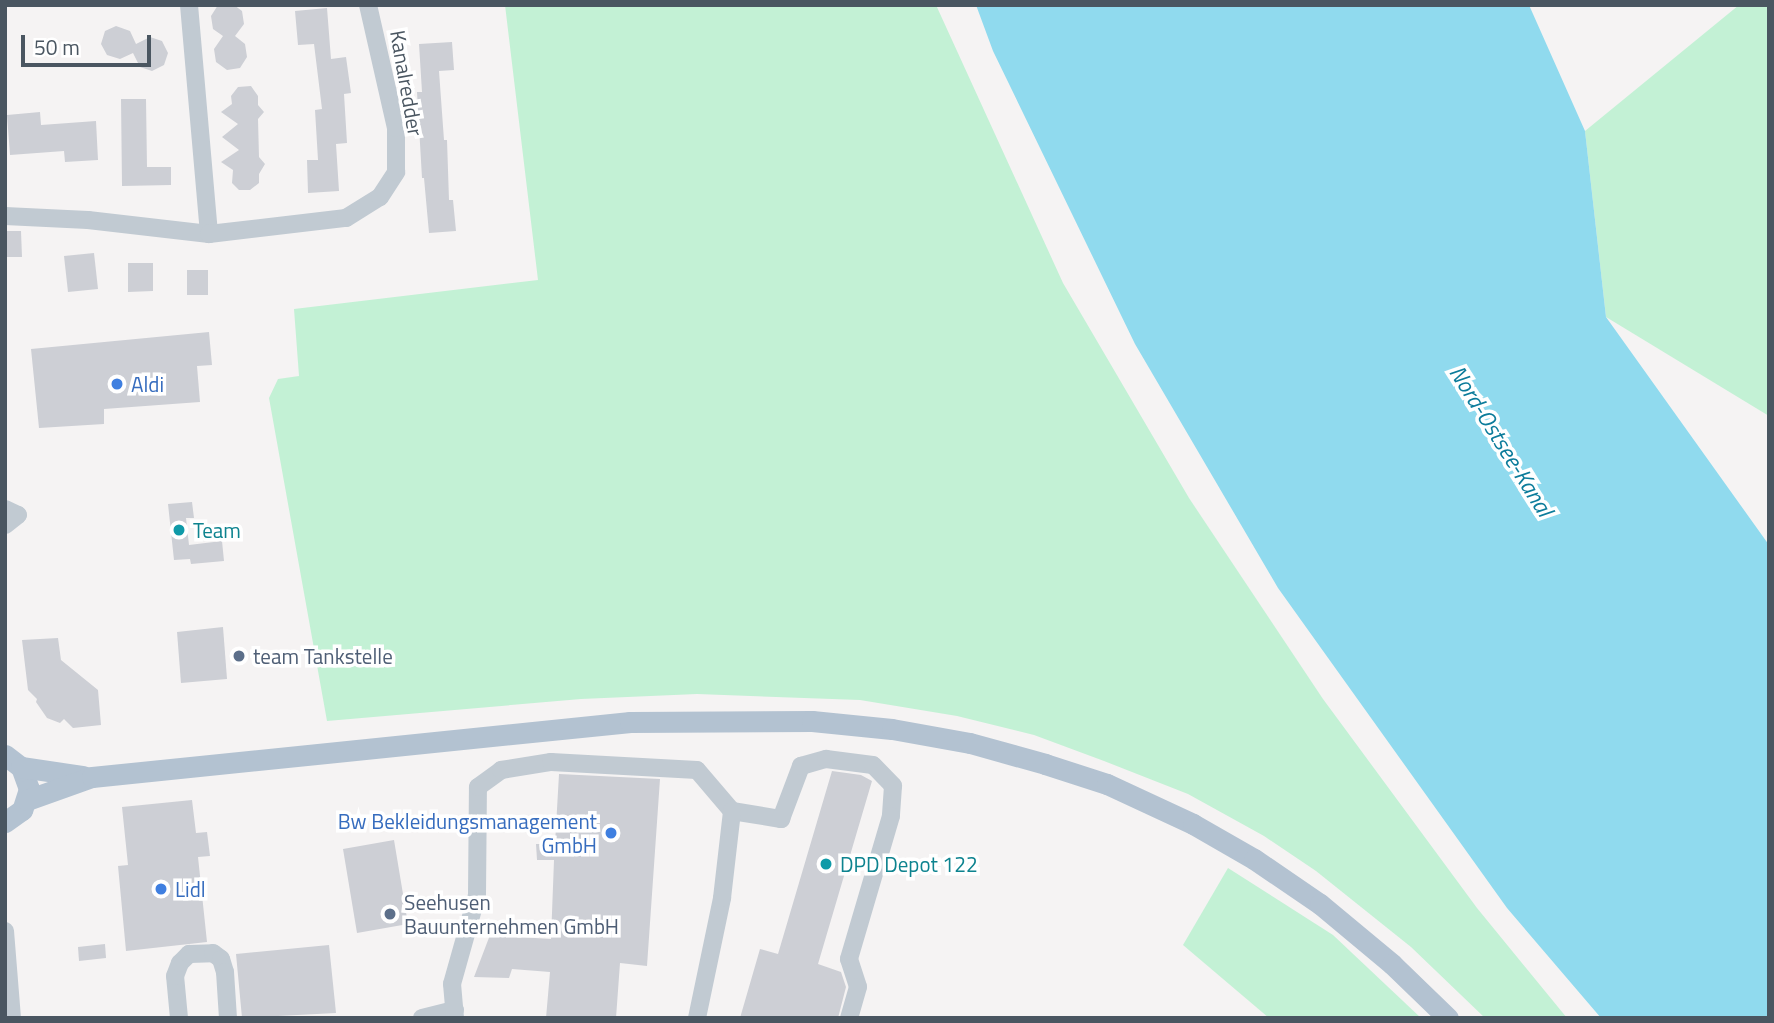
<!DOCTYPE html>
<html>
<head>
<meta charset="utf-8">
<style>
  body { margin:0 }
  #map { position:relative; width:1774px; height:1023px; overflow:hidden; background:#f5f3f3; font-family:"Titillium Web",sans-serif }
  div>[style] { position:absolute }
  .green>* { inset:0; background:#c3f1d5 }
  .water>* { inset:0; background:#90daee }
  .building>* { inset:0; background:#cdcfd5 }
  .minor>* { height:18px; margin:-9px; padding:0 9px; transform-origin:9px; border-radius:9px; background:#c1cad2 }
  .major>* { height:21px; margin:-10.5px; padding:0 10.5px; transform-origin:10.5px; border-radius:10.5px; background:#b3c2d1 }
  .dots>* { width:19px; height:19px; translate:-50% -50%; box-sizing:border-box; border:4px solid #fff; border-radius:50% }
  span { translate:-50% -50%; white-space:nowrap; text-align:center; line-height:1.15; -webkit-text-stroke:7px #fff; paint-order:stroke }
  .street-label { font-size:21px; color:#4a5661 }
  .shop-label { font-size:21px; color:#366cbe }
  .left { translate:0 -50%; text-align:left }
  .right { translate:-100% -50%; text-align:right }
  .culture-label { font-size:21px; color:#0d838f }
  .service-label { font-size:21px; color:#4e5e75 }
  .water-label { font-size:23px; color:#0c7c9b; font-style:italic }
  .frame { position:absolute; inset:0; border:7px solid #4a5661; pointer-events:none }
  .scale { position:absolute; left:21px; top:35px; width:130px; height:32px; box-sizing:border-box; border:4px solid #4a5661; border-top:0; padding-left:9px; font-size:21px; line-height:24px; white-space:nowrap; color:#4a5661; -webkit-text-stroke:5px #fff; paint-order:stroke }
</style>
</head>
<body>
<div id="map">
  <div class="green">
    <i style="clip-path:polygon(505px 5px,936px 5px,1063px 283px,1189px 498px,1323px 699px,1477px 908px,1567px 1018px,1485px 1018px,1411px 947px,1316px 871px,1264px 836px,1188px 794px,1104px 761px,1034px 735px,957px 716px,860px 700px,697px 694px,581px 699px,327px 721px,269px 398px,278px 379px,299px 376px,294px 309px,538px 280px)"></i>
    <i style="clip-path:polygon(1739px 5px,1769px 5px,1769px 416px,1606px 317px,1585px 131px)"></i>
    <i style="clip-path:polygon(1228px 868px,1333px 935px,1421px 1018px,1269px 1018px,1183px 945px)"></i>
  </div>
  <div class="water">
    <i style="clip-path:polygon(976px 5px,1529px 5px,1585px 131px,1606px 317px,1769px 545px,1769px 1018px,1601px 1018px,1507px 908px,1278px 588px,1135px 344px,993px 51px)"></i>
  </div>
  <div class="building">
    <i style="clip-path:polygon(218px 5px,234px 5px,242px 11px,244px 24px,235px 36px,245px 44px,247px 57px,240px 68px,227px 70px,216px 62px,214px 49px,223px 36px,213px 29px,211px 16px)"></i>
    <i style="clip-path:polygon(327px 8px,331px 59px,346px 57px,351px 93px,344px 94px,347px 143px,336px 144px,339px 191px,308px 193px,307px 160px,318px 160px,315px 110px,322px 109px,314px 44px,298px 45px,295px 11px)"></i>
    <i style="clip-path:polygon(116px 26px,130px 31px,136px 44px,150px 37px,162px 41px,168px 53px,164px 65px,152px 71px,140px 67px,133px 53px,120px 59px,107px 55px,101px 44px,105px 31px)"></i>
    <i style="clip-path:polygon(452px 42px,454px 70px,439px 71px,444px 140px,447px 140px,449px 200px,453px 200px,456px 231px,429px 233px,424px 178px,422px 178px,417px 92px,422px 92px,419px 44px)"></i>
    <i style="clip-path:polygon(251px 86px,258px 96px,258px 105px,264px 112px,258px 119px,259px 157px,265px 164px,259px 174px,259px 183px,250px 190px,239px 190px,232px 183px,233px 170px,221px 162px,239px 150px,222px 137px,238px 124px,221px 112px,232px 104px,231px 96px,238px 87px)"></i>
    <i style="clip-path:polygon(121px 99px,146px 99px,147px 167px,171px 167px,171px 185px,122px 186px)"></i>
    <i style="clip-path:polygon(40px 112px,41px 125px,96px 121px,98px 160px,65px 162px,64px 151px,10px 155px,7px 115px)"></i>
    <i style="clip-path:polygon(5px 231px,21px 231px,22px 257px,5px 257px)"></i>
    <i style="clip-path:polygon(94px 253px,98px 289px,68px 292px,64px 256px)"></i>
    <i style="clip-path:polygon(128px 263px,153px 263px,153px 291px,128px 292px)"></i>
    <i style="clip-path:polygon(187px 270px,208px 270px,208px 295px,187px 295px)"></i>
    <i style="clip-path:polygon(209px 332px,212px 365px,197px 366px,200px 402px,104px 409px,104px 424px,39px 428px,31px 349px)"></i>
    <i style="clip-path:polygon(192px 502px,194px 518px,186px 518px,189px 545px,222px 541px,224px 561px,191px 564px,190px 559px,174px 560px,168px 504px)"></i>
    <i style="clip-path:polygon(223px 627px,227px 679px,181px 683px,177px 632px)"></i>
    <i style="clip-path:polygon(58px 638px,61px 660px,98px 690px,101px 725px,73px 728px,64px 719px,60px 723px,47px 718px,36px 702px,37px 699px,28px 690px,22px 640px)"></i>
    <i style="clip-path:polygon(832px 771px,861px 775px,872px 781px,818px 964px,841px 972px,846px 987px,838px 1018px,740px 1018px,760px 949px,778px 954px)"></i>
    <i style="clip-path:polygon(559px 774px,660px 779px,647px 966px,620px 963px,616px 1018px,546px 1018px,550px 972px,512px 969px,509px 978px,474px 977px,490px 935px,551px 939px,554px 860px,537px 860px,536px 844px,555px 844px)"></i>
    <i style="clip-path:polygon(192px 800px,196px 833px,207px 832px,210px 856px,198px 857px,207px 942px,126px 951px,118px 866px,128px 865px,122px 807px)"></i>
    <i style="clip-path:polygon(394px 840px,408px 924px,357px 933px,343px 849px)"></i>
    <i style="clip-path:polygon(105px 944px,106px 958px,79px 961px,78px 947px)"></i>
    <i style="clip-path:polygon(329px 945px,336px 1013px,242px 1018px,236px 954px)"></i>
  </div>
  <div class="minor">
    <i style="left:189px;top:5px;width:230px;rotate:85deg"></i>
    <i style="left:5px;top:216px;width:83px;rotate:2.8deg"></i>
    <i style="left:88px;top:220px;width:122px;rotate:6.6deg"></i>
    <i style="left:209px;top:234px;width:138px;rotate:-6.7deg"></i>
    <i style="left:346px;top:218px;width:40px;rotate:-32deg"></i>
    <i style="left:380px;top:197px;width:30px;rotate:-57deg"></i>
    <i style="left:396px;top:172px;width:44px;rotate:-90deg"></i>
    <i style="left:396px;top:128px;width:126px;rotate:-102.8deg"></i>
    <i style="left:5px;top:509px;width:14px;rotate:25deg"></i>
    <i style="left:18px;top:515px;width:16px;rotate:142deg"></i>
    <i style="left:5px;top:931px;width:87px;rotate:85.4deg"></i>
    <i style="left:179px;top:1018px;width:42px;rotate:-95.4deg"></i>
    <i style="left:175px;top:976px;width:14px;rotate:-69deg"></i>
    <i style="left:180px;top:963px;width:13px;rotate:-45deg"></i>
    <i style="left:189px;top:954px;width:24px;rotate:-2deg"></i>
    <i style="left:213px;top:953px;width:10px;rotate:37deg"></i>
    <i style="left:221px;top:959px;width:14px;rotate:73deg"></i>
    <i style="left:225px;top:972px;width:46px;rotate:86.3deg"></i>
    <i style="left:422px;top:1018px;width:34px;rotate:-14deg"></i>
    <i style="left:455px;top:1018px;width:34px;rotate:-95deg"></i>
    <i style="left:452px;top:984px;width:92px;rotate:-74.3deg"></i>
    <i style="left:477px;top:895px;width:108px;rotate:-89.5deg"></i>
    <i style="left:478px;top:787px;width:29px;rotate:-36deg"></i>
    <i style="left:501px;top:770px;width:51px;rotate:-9.1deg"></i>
    <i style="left:551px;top:762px;width:146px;rotate:3.1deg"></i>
    <i style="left:697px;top:770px;width:54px;rotate:49.5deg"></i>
    <i style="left:732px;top:811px;width:50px;rotate:9.3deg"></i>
    <i style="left:781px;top:819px;width:57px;rotate:-69.3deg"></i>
    <i style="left:801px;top:766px;width:26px;rotate:-16deg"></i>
    <i style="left:826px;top:759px;width:47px;rotate:7.3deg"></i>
    <i style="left:873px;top:765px;width:29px;rotate:46deg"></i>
    <i style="left:893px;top:786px;width:30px;rotate:94deg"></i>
    <i style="left:891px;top:816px;width:149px;rotate:106.4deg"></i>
    <i style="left:849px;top:959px;width:29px;rotate:72deg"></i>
    <i style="left:858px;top:987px;width:32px;rotate:106deg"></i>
    <i style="left:697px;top:1018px;width:123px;rotate:-78.2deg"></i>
    <i style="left:722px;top:898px;width:88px;rotate:-83.4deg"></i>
  </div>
  <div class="major">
    <i style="left:5px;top:755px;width:20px;rotate:37deg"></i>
    <i style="left:21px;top:767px;width:23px;rotate:70deg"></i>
    <i style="left:29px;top:789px;width:22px;rotate:108deg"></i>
    <i style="left:22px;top:810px;width:21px;rotate:145deg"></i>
    <i style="left:21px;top:767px;width:63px;rotate:8.3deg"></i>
    <i style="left:27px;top:800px;width:69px;rotate:-19.5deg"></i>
    <i style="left:92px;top:777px;width:541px;rotate:-5.84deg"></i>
    <i style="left:630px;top:722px;width:182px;rotate:-0.3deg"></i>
    <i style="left:812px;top:721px;width:80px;rotate:5.7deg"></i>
    <i style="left:892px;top:729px;width:79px;rotate:10.2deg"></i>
    <i style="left:970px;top:743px;width:78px;rotate:15.6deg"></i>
    <i style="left:1045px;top:764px;width:65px;rotate:17.9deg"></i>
    <i style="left:1107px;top:784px;width:95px;rotate:24.9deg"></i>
    <i style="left:1193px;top:824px;width:70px;rotate:29.8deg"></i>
    <i style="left:1254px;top:859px;width:80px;rotate:34.3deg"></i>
    <i style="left:1320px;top:904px;width:94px;rotate:39.8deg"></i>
    <i style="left:1392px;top:964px;width:78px;rotate:44deg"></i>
  </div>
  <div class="dots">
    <i style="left:117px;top:384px;background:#3f7fe0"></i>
    <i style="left:179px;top:530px;background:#0f9aa8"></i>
    <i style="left:239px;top:656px;background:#5c6f8a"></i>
    <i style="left:611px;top:833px;background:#3f7fe0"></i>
    <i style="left:826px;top:864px;background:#0f9aa8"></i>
    <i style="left:161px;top:889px;background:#3f7fe0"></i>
    <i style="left:390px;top:914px;background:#5c6f8a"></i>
  </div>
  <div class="street-label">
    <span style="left:407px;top:83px;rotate:80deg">Kanalredder</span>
  </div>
  <div class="shop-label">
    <span class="left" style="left:131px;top:384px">Aldi</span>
    <span class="right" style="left:597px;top:833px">Bw Bekleidungsmanagement<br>GmbH</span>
    <span class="left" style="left:175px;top:889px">Lidl</span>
  </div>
  <div class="culture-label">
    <span class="left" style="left:193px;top:530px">Team</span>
    <span class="left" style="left:840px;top:864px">DPD Depot 122</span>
  </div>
  <div class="service-label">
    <span class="left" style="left:253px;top:656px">team Tankstelle</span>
    <span class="left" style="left:404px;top:914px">Seehusen<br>Bauunternehmen GmbH</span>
  </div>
  <div class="water-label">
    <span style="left:1501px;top:441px;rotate:58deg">Nord-Ostsee-Kanal</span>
  </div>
  <div class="frame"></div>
  <div class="scale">50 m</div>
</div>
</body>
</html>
